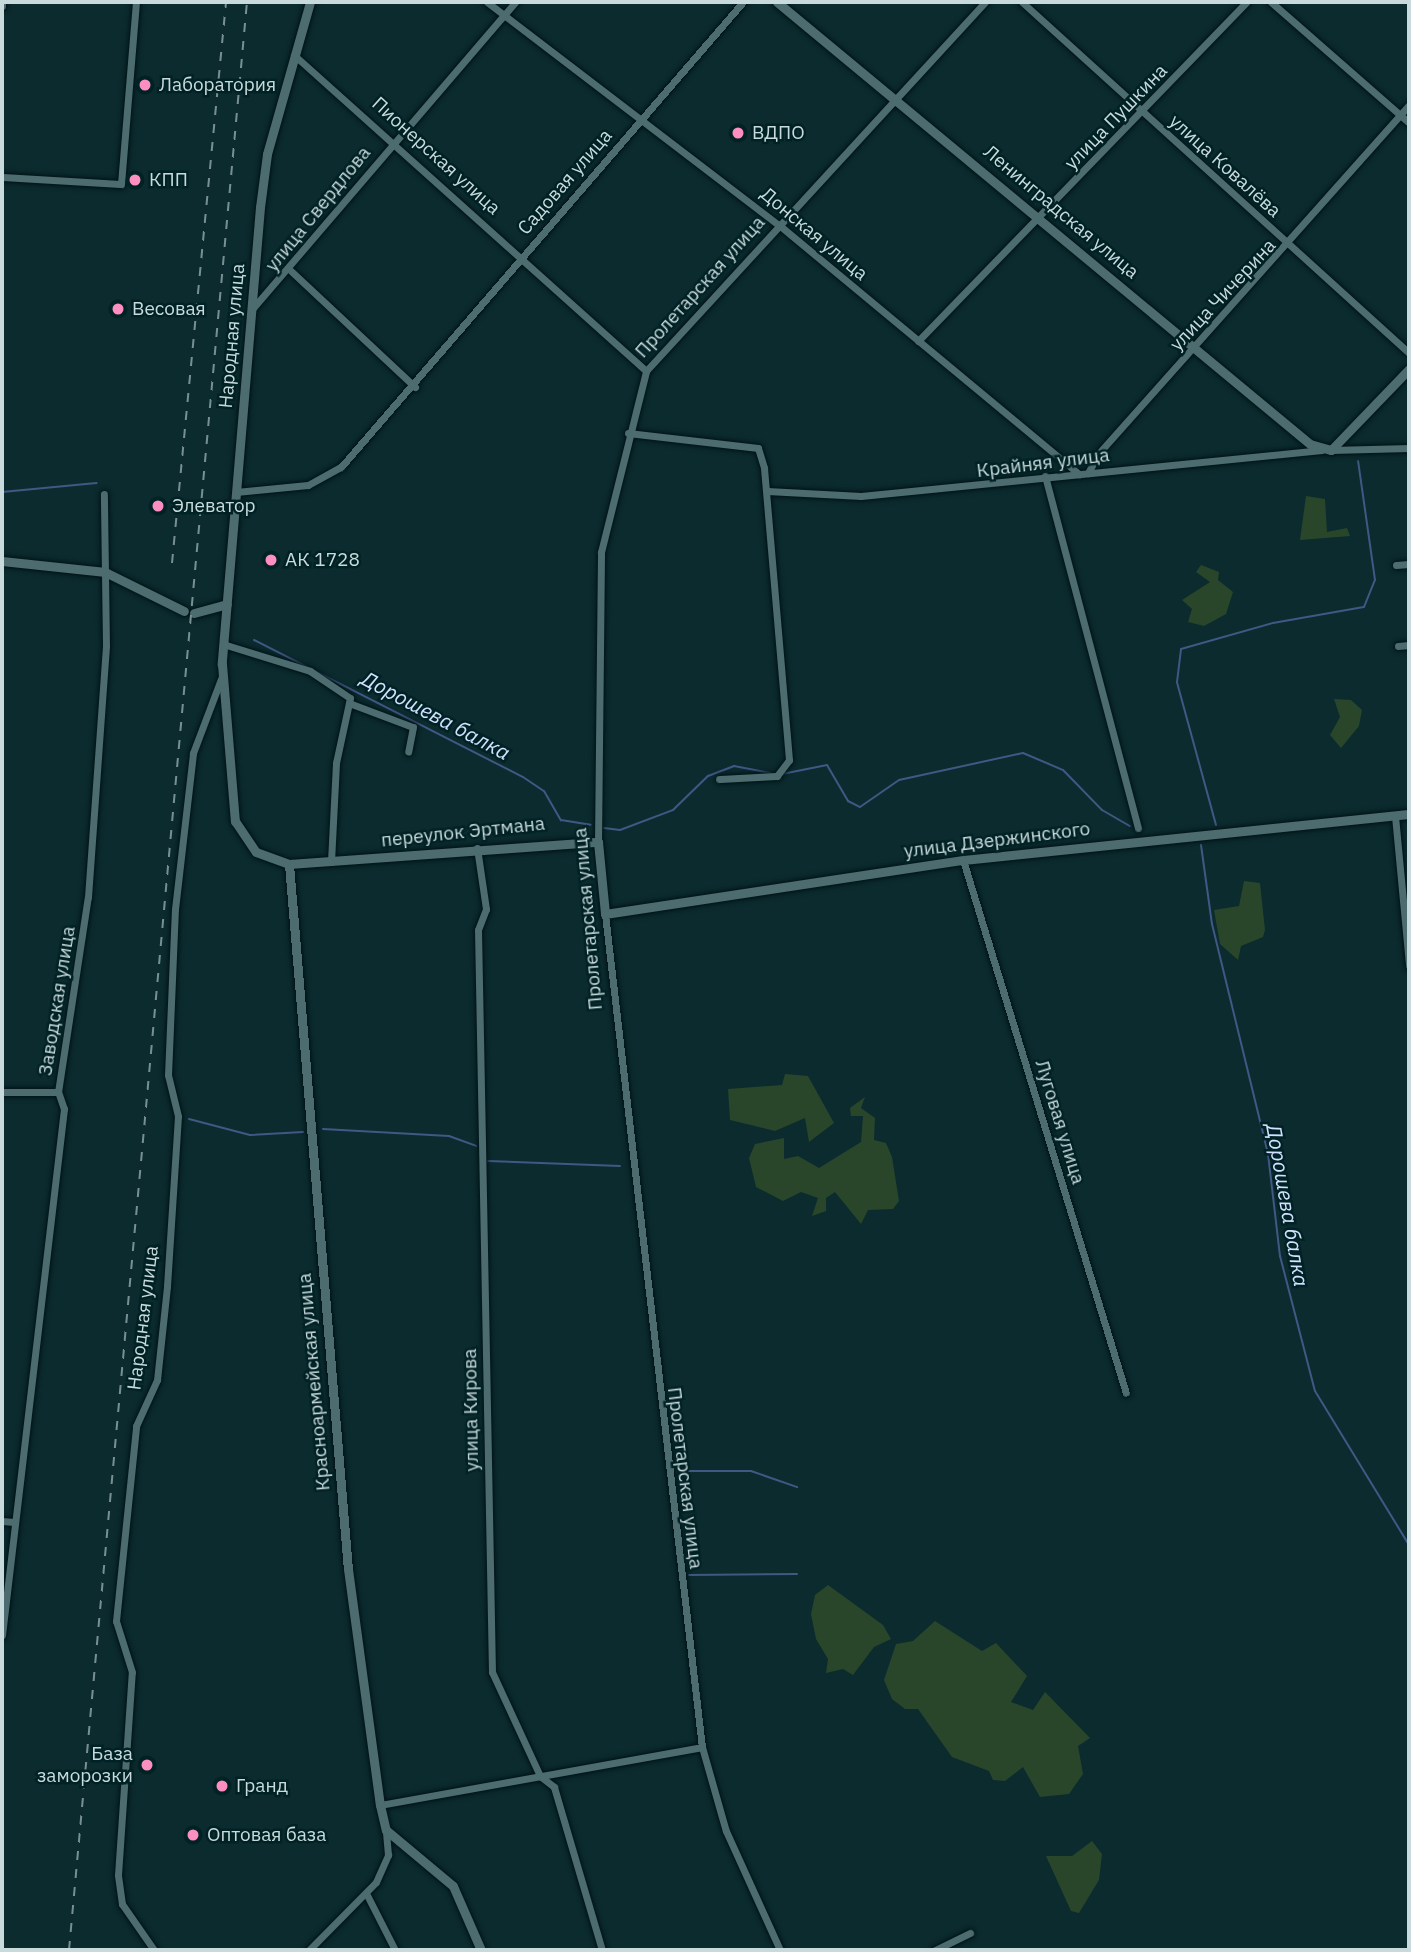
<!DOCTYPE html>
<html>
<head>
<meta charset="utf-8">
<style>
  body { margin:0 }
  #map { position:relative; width:1411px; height:1952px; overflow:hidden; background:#0b2b2f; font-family:"IBM Plex Sans",sans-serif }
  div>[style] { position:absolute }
  .green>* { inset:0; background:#29462a }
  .stream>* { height:2px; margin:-1px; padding:0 1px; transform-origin:1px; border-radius:1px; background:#415784 }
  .roads { filter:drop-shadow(0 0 2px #001315) drop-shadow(0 0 2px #001315) }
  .minor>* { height:7px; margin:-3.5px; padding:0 3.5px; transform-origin:3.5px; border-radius:3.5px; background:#4c6c70 }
  .tertiary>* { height:9px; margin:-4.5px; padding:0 4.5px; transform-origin:4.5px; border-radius:4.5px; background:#4c6c70 }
  .rail>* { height:2px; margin-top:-1px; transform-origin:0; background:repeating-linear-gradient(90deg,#789093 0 9px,transparent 0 18px) }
  .dots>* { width:19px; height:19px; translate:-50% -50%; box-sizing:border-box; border:4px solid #012225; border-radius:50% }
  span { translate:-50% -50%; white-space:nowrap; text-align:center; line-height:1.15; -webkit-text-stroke:5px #012225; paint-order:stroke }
  .poi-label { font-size:19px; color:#c9dadc }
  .left { translate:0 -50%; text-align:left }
  .right { translate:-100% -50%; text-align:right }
  .street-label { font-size:19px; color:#c9dadc }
  .water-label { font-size:21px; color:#d2e1ff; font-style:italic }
  .frame { position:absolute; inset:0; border:4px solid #c9dadc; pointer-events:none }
</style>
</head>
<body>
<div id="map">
  <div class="green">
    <i style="clip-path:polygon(1306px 496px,1325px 499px,1327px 532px,1347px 528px,1350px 536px,1300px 540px)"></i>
    <i style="clip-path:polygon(1201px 565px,1219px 572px,1218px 580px,1233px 592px,1226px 614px,1204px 626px,1188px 622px,1192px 609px,1182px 600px,1210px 582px,1196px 572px)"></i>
    <i style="clip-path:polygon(1334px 699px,1351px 700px,1362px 710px,1359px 726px,1341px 748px,1330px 735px,1340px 717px)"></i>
    <i style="clip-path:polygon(1244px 881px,1260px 883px,1265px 930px,1263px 937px,1241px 946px,1238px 960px,1220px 944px,1214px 910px,1239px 906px)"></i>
    <i style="clip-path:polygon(785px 1074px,808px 1076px,834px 1123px,809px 1142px,805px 1118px,775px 1131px,730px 1120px,728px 1089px,782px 1085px)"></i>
    <i style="clip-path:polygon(865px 1097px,861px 1108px,875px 1118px,874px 1140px,886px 1143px,892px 1157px,899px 1201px,893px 1209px,868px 1210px,861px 1224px,835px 1192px,826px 1198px,826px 1211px,812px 1216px,818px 1198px,801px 1192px,783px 1201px,756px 1187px,749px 1158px,755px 1144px,784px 1138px,784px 1159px,798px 1156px,819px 1168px,861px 1142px,863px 1116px,851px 1116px,850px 1108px)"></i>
    <i style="clip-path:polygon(828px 1585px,883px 1625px,891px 1639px,874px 1647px,853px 1675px,843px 1669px,826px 1673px,828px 1659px,816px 1639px,811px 1614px,815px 1595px)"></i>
    <i style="clip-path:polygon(935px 1621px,982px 1651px,996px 1643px,1027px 1676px,1011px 1702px,1033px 1710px,1045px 1692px,1090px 1738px,1078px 1746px,1083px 1774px,1069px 1794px,1040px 1797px,1023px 1767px,1005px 1781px,993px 1780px,989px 1771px,952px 1757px,918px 1709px,905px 1709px,892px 1699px,884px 1680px,896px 1644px,913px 1641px)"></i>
    <i style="clip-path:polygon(1092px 1841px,1102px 1854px,1099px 1880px,1079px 1913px,1071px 1911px,1046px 1856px,1072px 1856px)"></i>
  </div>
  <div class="stream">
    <i style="left:2px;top:492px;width:95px;rotate:-5.4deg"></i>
    <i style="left:254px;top:640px;width:302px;rotate:27deg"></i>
    <i style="left:523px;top:777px;width:25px;rotate:34deg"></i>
    <i style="left:544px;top:791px;width:34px;rotate:60deg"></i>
    <i style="left:561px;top:820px;width:30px;rotate:9deg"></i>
    <i style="left:782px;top:774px;width:46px;rotate:-11.3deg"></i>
    <i style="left:827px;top:765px;width:42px;rotate:59.7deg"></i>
    <i style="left:848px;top:801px;width:13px;rotate:27deg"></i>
    <i style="left:860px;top:807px;width:47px;rotate:-34.7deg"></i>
    <i style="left:899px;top:780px;width:127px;rotate:-12.3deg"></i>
    <i style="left:1023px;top:753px;width:43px;rotate:23deg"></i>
    <i style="left:1063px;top:770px;width:56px;rotate:45.7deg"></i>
    <i style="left:1102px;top:810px;width:32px;rotate:30deg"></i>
    <i style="left:1216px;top:825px;width:148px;rotate:-105.3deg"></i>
    <i style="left:1177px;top:682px;width:33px;rotate:-83deg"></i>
    <i style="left:1181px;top:649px;width:96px;rotate:-15.8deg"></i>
    <i style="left:1273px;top:623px;width:92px;rotate:-10deg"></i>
    <i style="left:1364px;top:607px;width:29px;rotate:-68deg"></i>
    <i style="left:1375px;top:580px;width:120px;rotate:-98.1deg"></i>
    <i style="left:604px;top:828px;width:16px;rotate:7deg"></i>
    <i style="left:620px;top:830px;width:57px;rotate:-20.7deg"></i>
    <i style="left:673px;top:810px;width:49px;rotate:-44.2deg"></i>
    <i style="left:708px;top:776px;width:28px;rotate:-21deg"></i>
    <i style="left:734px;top:766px;width:37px;rotate:11deg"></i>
    <i style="left:1201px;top:845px;width:80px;rotate:82.1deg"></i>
    <i style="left:1212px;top:924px;width:237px;rotate:76.3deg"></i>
    <i style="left:1268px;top:1154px;width:103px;rotate:83.3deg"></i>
    <i style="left:1280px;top:1256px;width:139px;rotate:75.5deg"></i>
    <i style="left:1315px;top:1391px;width:180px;rotate:58.6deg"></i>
    <i style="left:189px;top:1119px;width:63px;rotate:14.7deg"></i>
    <i style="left:250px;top:1135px;width:53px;rotate:-3.2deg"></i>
    <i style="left:323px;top:1129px;width:126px;rotate:3.2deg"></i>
    <i style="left:449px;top:1136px;width:29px;rotate:20deg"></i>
    <i style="left:488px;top:1161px;width:132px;rotate:2.2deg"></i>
    <i style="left:686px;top:1471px;width:65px"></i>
    <i style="left:751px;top:1471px;width:49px;rotate:19.2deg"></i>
    <i style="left:689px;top:1575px;width:108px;rotate:-0.5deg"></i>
  </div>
  <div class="roads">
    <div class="minor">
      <i style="left:487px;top:2px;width:367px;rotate:37.4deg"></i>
      <i style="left:779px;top:225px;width:390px;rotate:39.7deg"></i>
      <i style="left:1022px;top:2px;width:522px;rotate:42.21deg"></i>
      <i style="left:1271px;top:2px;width:184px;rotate:41.2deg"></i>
      <i style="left:2px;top:6px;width:4px;rotate:-90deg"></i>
      <i style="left:294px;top:55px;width:473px;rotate:41.9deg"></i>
      <i style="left:2px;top:177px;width:119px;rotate:3.4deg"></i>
      <i style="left:121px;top:184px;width:183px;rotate:-85.3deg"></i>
      <i style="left:291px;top:271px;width:170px;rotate:43.1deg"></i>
      <i style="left:253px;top:308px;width:403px;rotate:-49.4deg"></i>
      <i style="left:918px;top:341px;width:472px;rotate:-45.9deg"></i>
      <i style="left:628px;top:433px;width:131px;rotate:6.6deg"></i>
      <i style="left:758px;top:448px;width:21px;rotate:73deg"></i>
      <i style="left:764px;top:468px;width:293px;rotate:85.1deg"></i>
      <i style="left:789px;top:760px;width:20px;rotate:127deg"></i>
      <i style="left:777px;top:776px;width:58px;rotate:177deg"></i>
      <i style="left:1331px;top:450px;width:78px;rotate:-1.5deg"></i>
      <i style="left:1088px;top:473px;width:21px;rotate:-62deg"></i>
      <i style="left:1098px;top:454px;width:467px;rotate:-48.3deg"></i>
      <i style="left:1045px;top:476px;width:364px;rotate:75.2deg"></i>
      <i style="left:767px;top:491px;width:94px;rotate:3deg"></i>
      <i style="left:861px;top:496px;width:463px;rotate:-5.7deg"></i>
      <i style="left:236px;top:492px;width:72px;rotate:-5.6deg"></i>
      <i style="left:308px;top:485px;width:38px;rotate:-29deg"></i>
      <i style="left:341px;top:467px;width:615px;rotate:-49.16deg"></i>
      <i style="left:1396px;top:565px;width:13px;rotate:-4deg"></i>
      <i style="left:223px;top:644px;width:91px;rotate:17.2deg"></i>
      <i style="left:310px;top:671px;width:48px;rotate:34deg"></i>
      <i style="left:350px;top:698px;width:66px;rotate:102.2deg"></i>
      <i style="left:336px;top:763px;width:99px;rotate:92.9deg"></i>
      <i style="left:1398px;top:646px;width:11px;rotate:-5deg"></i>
      <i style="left:349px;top:703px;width:68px;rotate:20.6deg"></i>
      <i style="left:413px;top:727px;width:25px;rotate:101deg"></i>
      <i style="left:1395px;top:816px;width:150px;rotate:84.6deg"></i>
      <i style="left:598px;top:842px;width:290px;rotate:-89.4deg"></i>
      <i style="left:601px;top:552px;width:187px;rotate:-76deg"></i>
      <i style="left:646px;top:371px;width:501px;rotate:-47.43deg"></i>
      <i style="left:477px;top:848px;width:62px;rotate:81.6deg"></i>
      <i style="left:486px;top:909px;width:22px;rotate:111deg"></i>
      <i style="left:478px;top:930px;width:742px;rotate:88.92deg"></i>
      <i style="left:492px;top:1672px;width:115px;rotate:65.2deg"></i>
      <i style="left:540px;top:1776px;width:18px;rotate:38deg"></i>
      <i style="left:554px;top:1787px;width:170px;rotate:73.6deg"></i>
      <i style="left:963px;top:860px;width:557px;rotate:73deg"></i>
      <i style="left:605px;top:914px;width:839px;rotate:83.36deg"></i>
      <i style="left:702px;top:1747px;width:87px;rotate:74.1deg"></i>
      <i style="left:726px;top:1831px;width:131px;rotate:65.6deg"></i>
      <i style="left:2px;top:1092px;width:56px"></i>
      <i style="left:2px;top:1521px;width:12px;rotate:5deg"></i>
      <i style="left:2px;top:1635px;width:530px;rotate:-83.28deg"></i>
      <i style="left:64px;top:1109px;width:18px;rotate:-109deg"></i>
      <i style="left:58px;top:1092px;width:197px;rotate:-81.3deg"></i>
      <i style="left:88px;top:897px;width:252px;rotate:-85.9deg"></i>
      <i style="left:106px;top:646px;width:152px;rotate:-90.8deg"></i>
      <i style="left:380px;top:1805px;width:327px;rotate:-10.2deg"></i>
      <i style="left:367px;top:1895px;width:62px;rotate:63deg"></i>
      <i style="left:154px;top:1950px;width:56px;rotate:-124.8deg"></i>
      <i style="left:122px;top:1904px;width:29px;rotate:-98deg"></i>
      <i style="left:118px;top:1875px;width:203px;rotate:-86.1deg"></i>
      <i style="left:132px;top:1672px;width:53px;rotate:-107.4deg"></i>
      <i style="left:116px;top:1621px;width:196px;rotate:-84.1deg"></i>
      <i style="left:136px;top:1426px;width:51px;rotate:-65.5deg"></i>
      <i style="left:157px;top:1380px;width:95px;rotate:-83.9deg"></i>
      <i style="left:167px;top:1286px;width:170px;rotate:-86.3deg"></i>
      <i style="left:178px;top:1116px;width:42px;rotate:-103.7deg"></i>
      <i style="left:168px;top:1075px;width:166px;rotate:-87.6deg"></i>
      <i style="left:175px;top:909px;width:157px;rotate:-83.4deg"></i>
      <i style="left:193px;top:753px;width:79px;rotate:-69.3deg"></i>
      <i style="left:309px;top:1950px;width:95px;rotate:-45.4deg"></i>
      <i style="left:376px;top:1882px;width:30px;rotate:-66deg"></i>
      <i style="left:388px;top:1855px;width:25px;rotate:-95deg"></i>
      <i style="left:935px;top:1950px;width:39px;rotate:-26deg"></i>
    </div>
    <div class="tertiary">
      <i style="left:310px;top:2px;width:158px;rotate:105.8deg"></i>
      <i style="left:267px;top:154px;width:53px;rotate:97.5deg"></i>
      <i style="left:260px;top:207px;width:459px;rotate:94.8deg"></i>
      <i style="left:222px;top:664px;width:158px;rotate:85.3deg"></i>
      <i style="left:235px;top:821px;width:37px;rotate:56deg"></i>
      <i style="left:256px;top:852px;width:35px;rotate:20deg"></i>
      <i style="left:289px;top:864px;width:310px;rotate:-4.1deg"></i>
      <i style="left:598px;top:842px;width:72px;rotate:84.4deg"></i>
      <i style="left:605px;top:914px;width:362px;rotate:-8.6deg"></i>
      <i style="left:963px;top:860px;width:448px;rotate:-5.9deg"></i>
      <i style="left:777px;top:2px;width:692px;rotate:39.67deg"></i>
      <i style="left:1310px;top:444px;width:22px;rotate:16deg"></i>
      <i style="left:1331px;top:450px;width:112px;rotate:-46.1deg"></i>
      <i style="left:2px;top:561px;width:104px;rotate:6.1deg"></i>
      <i style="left:105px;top:572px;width:88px;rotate:26.3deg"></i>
      <i style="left:194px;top:613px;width:34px;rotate:-15deg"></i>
      <i style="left:289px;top:864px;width:707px;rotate:85.22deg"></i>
      <i style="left:348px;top:1569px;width:238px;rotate:82.3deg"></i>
      <i style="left:380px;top:1805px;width:26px;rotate:77deg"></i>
      <i style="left:386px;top:1830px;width:87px;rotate:39.9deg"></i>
      <i style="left:453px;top:1886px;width:70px;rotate:66.4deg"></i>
    </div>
  </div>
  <div class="rail">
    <i style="left:172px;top:563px;width:564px;rotate:-84.5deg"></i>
    <i style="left:69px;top:1950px;width:1956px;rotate:-84.78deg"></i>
  </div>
  <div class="dots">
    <i style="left:145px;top:85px;background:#fd8ec0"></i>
    <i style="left:738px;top:133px;background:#fd8ec0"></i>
    <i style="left:135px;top:180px;background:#fd8ec0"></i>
    <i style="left:118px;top:309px;background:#fd8ec0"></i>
    <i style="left:158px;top:506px;background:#fd8ec0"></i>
    <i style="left:271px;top:560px;background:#fd8ec0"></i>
    <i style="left:147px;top:1765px;background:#fd8ec0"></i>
    <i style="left:222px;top:1786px;background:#fd8ec0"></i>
    <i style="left:193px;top:1835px;background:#fd8ec0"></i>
  </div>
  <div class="poi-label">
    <span class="left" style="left:159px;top:85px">Лаборатория</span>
    <span class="left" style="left:752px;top:133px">ВДПО</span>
    <span class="left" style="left:149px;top:180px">КПП</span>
    <span class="left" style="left:132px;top:309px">Весовая</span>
    <span class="left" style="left:172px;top:506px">Элеватор</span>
    <span class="left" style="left:285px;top:560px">АК 1728</span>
    <span class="right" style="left:133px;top:1765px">База<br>заморозки</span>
    <span class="left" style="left:236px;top:1786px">Гранд</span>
    <span class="left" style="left:207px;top:1835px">Оптовая база</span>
  </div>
  <div class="street-label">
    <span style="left:1116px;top:117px;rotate:-46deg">улица Пушкина</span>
    <span style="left:436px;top:156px;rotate:42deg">Пионерская улица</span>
    <span style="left:1225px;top:166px;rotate:42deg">улица Ковалёва</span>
    <span style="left:565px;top:182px;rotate:-49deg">Садовая улица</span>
    <span style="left:318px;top:209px;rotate:-51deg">улица Свердлова</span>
    <span style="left:1061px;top:212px;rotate:40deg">Ленинградская улица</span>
    <span style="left:814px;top:234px;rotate:40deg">Донская улица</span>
    <span style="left:700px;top:287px;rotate:-48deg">Пролетарская улица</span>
    <span style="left:1223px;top:295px;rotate:-47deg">улица Чичерина</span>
    <span style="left:232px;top:336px;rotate:-85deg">Народная улица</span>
    <span style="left:1043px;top:463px;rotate:-7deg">Крайняя улица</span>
    <span style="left:463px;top:832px;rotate:-6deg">переулок Эртмана</span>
    <span style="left:997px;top:840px;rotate:-7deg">улица Дзержинского</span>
    <span style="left:588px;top:919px;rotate:-95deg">Пролетарская улица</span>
    <span style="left:57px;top:1001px;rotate:-81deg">Заводская улица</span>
    <span style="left:1060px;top:1122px;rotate:73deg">Луговая улица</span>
    <span style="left:143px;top:1318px;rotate:-83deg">Народная улица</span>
    <span style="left:314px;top:1382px;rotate:-95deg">Красноармейская улица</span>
    <span style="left:471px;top:1410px;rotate:-91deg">улица Кирова</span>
    <span style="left:685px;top:1478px;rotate:83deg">Пролетарская улица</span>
  </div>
  <div class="water-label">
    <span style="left:436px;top:715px;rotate:28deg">Дорошева балка</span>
    <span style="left:1288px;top:1205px;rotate:80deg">Дорошева балка</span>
  </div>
  <div class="frame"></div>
</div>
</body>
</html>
